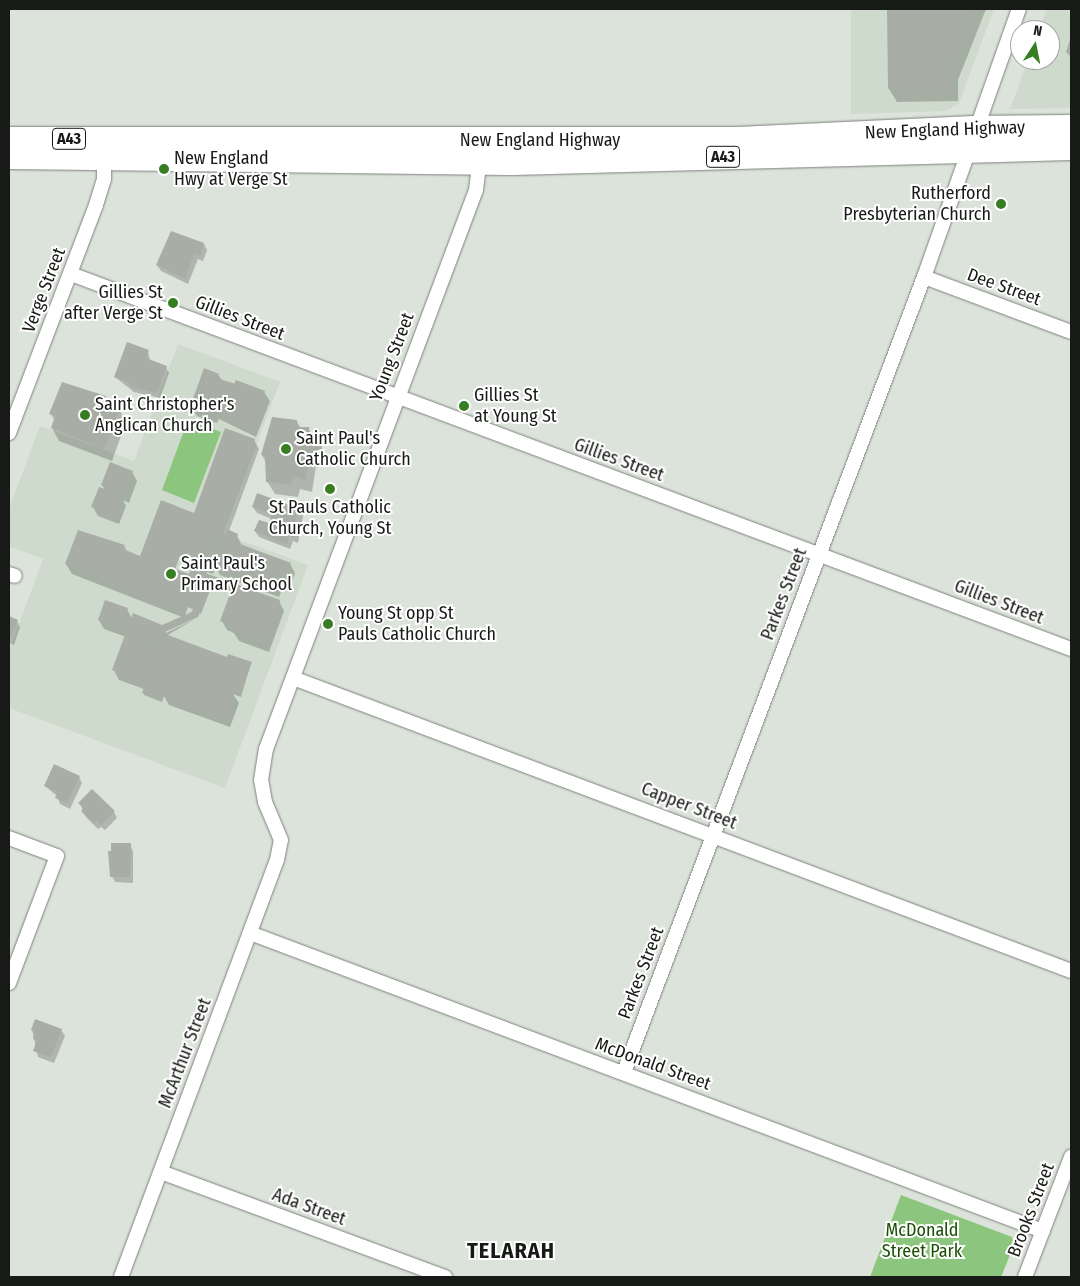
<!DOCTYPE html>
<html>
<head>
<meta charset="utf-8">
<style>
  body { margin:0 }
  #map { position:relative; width:1080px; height:1286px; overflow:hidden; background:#dce3db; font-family:"Fira Sans Condensed",sans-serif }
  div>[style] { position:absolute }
  .built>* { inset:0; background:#cedacb }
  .green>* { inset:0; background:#8cc57d }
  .shadow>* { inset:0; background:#0003 }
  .building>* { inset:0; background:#a8aea6 }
  .roads { filter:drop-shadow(0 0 1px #7c827b) drop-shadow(0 0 1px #7c827b) }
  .minor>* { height:14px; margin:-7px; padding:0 7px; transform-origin:7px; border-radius:7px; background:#fff }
  .trunk>* { height:24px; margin:-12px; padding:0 12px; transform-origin:12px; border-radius:12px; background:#fff }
  .dots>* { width:14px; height:14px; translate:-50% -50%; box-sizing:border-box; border:2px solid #fff; border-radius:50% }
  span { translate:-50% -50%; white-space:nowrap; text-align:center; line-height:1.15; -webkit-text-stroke:4px #fff; paint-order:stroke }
  .shield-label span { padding:1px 4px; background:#fff; border:1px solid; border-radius:4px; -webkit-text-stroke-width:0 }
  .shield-label { font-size:16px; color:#181a17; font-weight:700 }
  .street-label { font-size:18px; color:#181a17 }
  .poi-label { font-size:18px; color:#181a17 }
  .left { translate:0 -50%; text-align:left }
  .right { translate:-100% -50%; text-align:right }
  .park-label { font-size:18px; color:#195005 }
  .district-label { font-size:22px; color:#181a17; font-weight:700; letter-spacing:1px }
  .frame { position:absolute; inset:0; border:10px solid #181a17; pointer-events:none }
  .north { position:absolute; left:1010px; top:20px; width:50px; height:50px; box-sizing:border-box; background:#fff; border:1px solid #a3a3a2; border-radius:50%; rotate:11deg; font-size:14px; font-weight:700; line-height:20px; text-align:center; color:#181a17 }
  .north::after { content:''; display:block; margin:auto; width:18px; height:22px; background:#377e22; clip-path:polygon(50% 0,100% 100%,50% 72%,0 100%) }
</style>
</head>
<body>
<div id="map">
  <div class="built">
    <i style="clip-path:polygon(851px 9px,994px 9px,959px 103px,947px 111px,851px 114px)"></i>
    <i style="clip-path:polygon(1047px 9px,1071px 9px,1071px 108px,1010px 109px,1028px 60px,1050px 60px,1050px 30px,1039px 30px)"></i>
    <i style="clip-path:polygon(178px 344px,280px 382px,223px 534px,308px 565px,225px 788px,9px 708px,9px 651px,43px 559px,9px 546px,9px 509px,40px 426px,134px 461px)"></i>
  </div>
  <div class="green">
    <i style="clip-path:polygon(188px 420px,221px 432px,194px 503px,162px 490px)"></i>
    <i style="clip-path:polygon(901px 1195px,1012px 1237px,1014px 1245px,1001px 1277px,870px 1277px)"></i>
  </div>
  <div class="shadow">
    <i style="clip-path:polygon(888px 9px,986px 9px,958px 80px,958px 101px,897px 102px,889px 89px)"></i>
    <i style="clip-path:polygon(204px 244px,207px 250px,203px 261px,198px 259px,188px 284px,161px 271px,157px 265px)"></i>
    <i style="clip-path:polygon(148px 351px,150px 361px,166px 367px,169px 373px,160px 398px,134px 392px,115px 377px)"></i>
    <i style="clip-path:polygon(218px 375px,222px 380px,264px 392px,270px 401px,256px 437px,219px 419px,217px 423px,197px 416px,191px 407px)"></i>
    <i style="clip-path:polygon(105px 397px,109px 406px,119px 409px,126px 422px,112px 461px,59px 441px,52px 428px,55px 421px,51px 414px)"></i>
    <i style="clip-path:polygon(296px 421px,301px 428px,308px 428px,316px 445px,322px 448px,321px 467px,316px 466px,312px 492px,300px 489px,298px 497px,275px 494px,267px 481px,266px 462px,262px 455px)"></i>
    <i style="clip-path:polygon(evenodd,254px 440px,259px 449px,229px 531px,237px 535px,242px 546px,290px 564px,295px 573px,290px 586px,284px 584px,279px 597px,220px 575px,216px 567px,213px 574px,207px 572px,206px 575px,279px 601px,284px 611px,269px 652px,239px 641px,234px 633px,227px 630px,222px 621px,232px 593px,212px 585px,201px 614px,198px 612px,166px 630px,166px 633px,195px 619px,166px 636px,227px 659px,251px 663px,241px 697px,233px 694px,239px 703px,230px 727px,169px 705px,164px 696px,162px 702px,144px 695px,144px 689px,119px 680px,114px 670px,126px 637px,104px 629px,99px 620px,127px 609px,132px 619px,134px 614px,163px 626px,182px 617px,72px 574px,66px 564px,124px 546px,128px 553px,141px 557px,194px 514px,254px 440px,180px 555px,185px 563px,193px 566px,192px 576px,175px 570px,180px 555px,254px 440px,188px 607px,194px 610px,185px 616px,188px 607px)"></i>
    <i style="clip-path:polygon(132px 472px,137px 481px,129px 503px,123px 500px,126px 506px,119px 524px,98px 516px,93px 507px,105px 490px,102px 485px)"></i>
    <i style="clip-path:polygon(253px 507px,299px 510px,303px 516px,298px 543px,293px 541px,290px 549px,259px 537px,255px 531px,269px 525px,272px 519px,257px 513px)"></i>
    <i style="clip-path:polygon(9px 618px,17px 621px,20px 627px,14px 645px,9px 643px)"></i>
    <i style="clip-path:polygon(79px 777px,82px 783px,70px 809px,60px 804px,57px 796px,45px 786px)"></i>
    <i style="clip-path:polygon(80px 804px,114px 812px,117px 818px,105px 830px,101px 827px,98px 829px,86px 817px)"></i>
    <i style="clip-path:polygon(130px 845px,133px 851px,133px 883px,115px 882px,112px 876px,113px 853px)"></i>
    <i style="clip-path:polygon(32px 1030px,61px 1030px,65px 1036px,54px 1063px,38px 1057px)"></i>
  </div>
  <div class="building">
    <i style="clip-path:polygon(887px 9px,974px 9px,951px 66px,952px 88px,888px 89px)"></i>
    <i style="clip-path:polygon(1071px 37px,1071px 57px,1066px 52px)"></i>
    <i style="clip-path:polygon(171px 231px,204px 243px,200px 256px,194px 254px,185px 279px,156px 265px)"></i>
    <i style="clip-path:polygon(127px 342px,149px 350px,146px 358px,167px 366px,157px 393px,129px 386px,130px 383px,114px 377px)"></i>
    <i style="clip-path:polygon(204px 368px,219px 374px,217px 378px,234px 384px,236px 380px,265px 391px,251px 428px,213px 410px,212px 415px,190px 407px)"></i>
    <i style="clip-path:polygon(62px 382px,106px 396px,104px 402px,120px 408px,104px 449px,51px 428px,55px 416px,49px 414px)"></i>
    <i style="clip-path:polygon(272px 417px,297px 420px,298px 427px,309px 427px,311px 443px,322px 444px,320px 465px,309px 464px,305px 480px,293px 476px,291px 485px,266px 482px,265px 456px,261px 455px)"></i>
    <i style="clip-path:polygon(evenodd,225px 428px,255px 439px,205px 573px,280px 600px,277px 612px,263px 643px,232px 632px,234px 626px,220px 621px,231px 591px,211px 583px,198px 617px,158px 635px,152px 651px,158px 653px,165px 634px,227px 657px,228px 654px,252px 662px,240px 695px,234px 693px,225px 719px,162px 696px,161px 700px,142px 693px,152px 666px,147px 665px,142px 681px,112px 670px,133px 613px,162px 625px,192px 612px,204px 580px,194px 603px,183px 599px,179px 609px,65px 564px,78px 530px,125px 545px,123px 549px,140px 556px,161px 500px,194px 513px,225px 428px,178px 554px,194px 560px,189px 574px,173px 568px,178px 554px)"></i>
    <i style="clip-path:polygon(110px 462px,133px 471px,124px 494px,101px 485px)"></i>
    <i style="clip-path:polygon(99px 487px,122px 495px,114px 516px,91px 507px)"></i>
    <i style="clip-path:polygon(257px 493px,300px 509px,294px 524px,299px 526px,294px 538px,289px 536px,287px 544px,254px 531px,259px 520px,269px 523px,272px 515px,252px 507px)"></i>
    <i style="clip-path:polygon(227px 529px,238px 534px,235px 542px,291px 563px,285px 578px,279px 575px,274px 588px,214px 566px)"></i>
    <i style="clip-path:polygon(105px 600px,128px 608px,120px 628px,98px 620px)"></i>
    <i style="clip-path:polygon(9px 616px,18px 620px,10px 639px,9px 639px)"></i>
    <i style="clip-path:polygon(54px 764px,80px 776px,67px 803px,55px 798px,57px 792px,44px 786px)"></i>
    <i style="clip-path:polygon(92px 789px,115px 811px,101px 825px,97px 821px,94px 824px,81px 811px,84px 808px,78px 803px)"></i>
    <i style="clip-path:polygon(111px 843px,131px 843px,130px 877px,110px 877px,108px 851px,111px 851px)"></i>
    <i style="clip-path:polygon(35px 1019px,62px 1029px,51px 1057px,33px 1051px,37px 1040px,33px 1039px,35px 1032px,31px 1030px)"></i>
  </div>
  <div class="roads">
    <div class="minor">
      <i style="left:71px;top:274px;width:1068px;rotate:20.56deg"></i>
      <i style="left:924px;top:277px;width:157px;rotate:20.5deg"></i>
      <i style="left:9px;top:433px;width:244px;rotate:-69.1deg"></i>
      <i style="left:96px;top:205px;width:27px;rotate:-73deg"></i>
      <i style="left:104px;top:179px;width:20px;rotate:-90deg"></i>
      <i style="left:9px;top:574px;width:6px;rotate:18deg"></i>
      <i style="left:293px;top:678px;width:831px;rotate:20.64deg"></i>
      <i style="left:9px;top:838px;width:51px;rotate:20.6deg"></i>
      <i style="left:57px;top:856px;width:136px;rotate:110.7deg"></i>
      <i style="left:250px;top:933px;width:847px;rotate:20.6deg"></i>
      <i style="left:624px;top:1072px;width:850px;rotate:-69.33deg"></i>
      <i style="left:924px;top:277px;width:284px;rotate:-70.5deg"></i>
      <i style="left:161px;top:1172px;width:303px;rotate:20.3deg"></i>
      <i style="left:121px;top:1277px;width:445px;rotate:-69.5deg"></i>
      <i style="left:277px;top:860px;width:20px;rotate:-79deg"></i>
      <i style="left:281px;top:840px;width:41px;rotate:-112.8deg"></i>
      <i style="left:265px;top:802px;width:22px;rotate:-100deg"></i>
      <i style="left:261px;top:780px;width:31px;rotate:-81deg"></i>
      <i style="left:266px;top:749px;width:597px;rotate:-69.41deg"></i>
      <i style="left:476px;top:190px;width:33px;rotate:-83deg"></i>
      <i style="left:1025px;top:1277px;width:129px;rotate:-69deg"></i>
    </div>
    <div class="trunk">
      <i style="left:9px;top:139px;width:729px"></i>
      <i style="left:738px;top:139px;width:236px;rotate:-2.7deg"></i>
      <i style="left:974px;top:128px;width:97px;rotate:-0.6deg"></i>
      <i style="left:9px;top:157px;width:504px;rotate:0.68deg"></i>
      <i style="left:513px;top:163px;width:558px;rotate:-1.54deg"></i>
    </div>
  </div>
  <div class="dots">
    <i style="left:164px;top:169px;background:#377e22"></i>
    <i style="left:1001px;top:204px;background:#377e22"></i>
    <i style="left:173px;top:303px;background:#377e22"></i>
    <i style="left:464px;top:406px;background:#377e22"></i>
    <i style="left:85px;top:415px;background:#377e22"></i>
    <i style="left:286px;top:449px;background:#377e22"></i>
    <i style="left:330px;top:489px;background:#377e22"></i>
    <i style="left:171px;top:574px;background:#377e22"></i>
    <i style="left:328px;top:624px;background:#377e22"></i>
  </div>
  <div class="shield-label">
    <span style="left:69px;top:139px">A43</span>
    <span style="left:723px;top:157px">A43</span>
  </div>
  <div class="street-label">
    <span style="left:945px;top:130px;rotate:-2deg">New England Highway</span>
    <span style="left:540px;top:140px">New England Highway</span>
    <span style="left:1004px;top:287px;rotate:20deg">Dee Street</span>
    <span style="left:44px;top:290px;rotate:-69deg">Verge Street</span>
    <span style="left:240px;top:318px;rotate:21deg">Gillies Street</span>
    <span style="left:392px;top:357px;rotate:-69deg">Young Street</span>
    <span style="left:619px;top:460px;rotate:20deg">Gillies Street</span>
    <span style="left:784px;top:594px;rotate:-69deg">Parkes Street</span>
    <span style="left:999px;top:602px;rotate:21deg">Gillies Street</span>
    <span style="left:689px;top:806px;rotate:21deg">Capper Street</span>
    <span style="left:641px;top:973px;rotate:-69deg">Parkes Street</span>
    <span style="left:185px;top:1053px;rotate:-69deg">McArthur Street</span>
    <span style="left:653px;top:1064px;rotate:20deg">McDonald Street</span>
    <span style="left:309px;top:1207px;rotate:20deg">Ada Street</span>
    <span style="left:1031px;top:1210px;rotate:-69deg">Brooks Street</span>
  </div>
  <div class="poi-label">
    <span class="left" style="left:174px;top:169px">New England<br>Hwy at Verge St</span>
    <span class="right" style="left:991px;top:204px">Rutherford<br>Presbyterian Church</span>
    <span class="right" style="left:163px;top:303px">Gillies St<br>after Verge St</span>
    <span class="left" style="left:474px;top:406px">Gillies St<br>at Young St</span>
    <span class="left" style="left:95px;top:415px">Saint Christopher's<br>Anglican Church</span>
    <span class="left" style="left:296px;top:449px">Saint Paul's<br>Catholic Church</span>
    <span style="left:330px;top:518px">St Pauls Catholic<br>Church, Young St</span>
    <span class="left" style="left:181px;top:574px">Saint Paul's<br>Primary School</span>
    <span class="left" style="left:338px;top:624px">Young St opp St<br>Pauls Catholic Church</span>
  </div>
  <div class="park-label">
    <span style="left:922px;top:1241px">McDonald<br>Street Park</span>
  </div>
  <div class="district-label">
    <span style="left:511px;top:1251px">TELARAH</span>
  </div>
  <div class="frame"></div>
  <div class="north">N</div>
</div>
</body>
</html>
